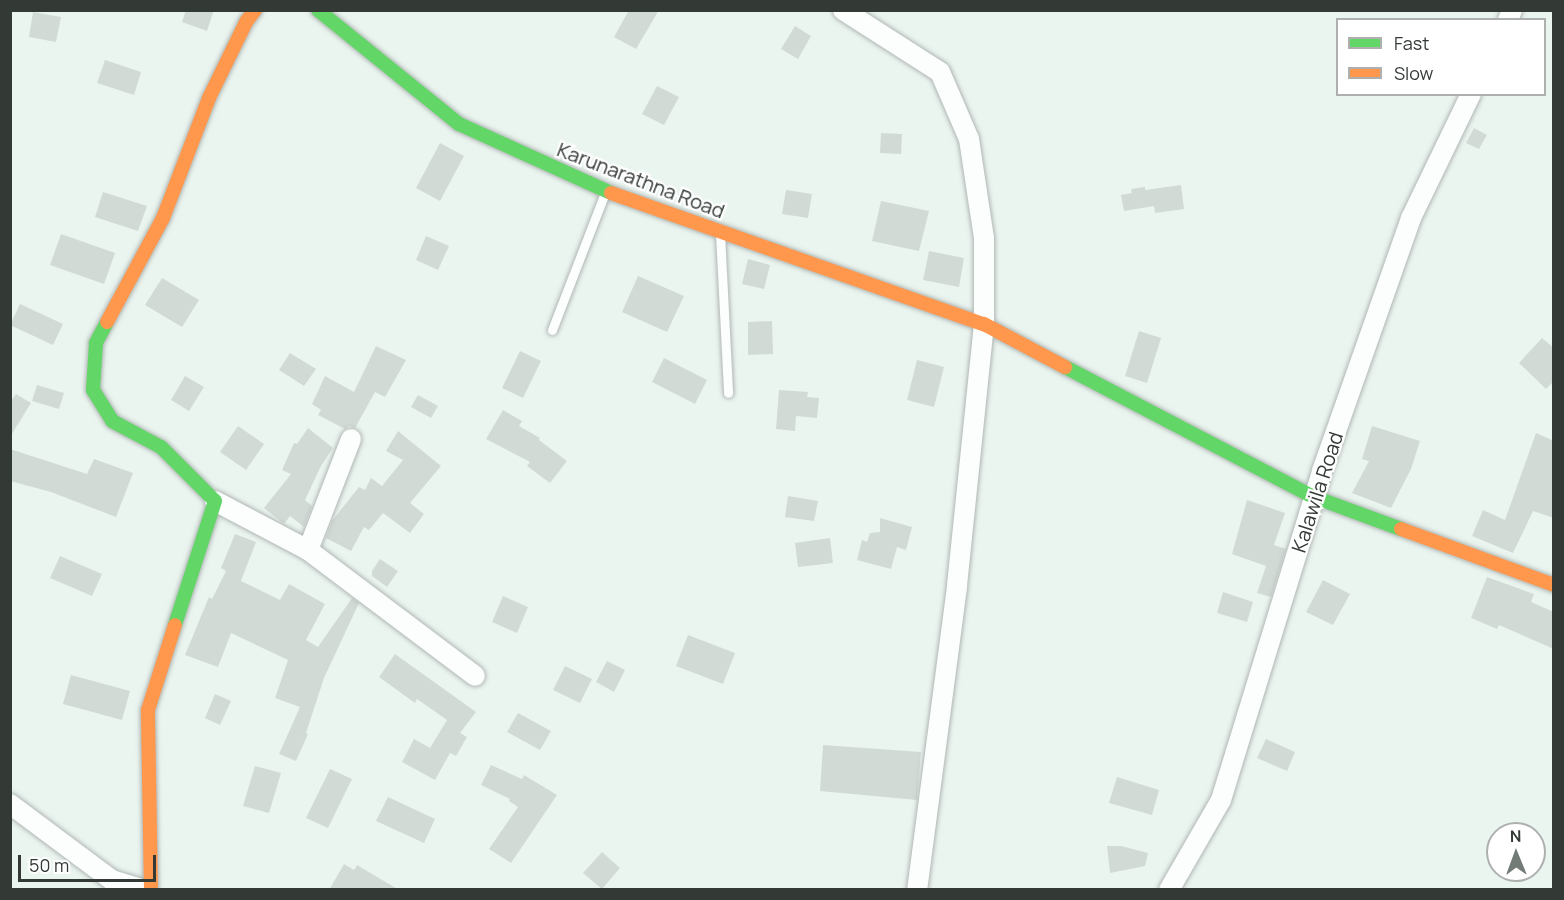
<!DOCTYPE html>
<html>
<head>
<meta charset="utf-8">
<style>
  body { margin:0 }
  #map { position:relative; width:1564px; height:900px; overflow:hidden; background:#ebf5f0; font-family:Manrope,sans-serif }
  div>[style] { position:absolute }
  .building>* { inset:0; background:#d2dad6 }
  .roads { filter:drop-shadow(0 0 2px #b0b7b4) drop-shadow(0 0 2px #b0b7b4) }
  .lane>* { height:9px; margin:-4.5px; padding:0 4.5px; transform-origin:4.5px; border-radius:4.5px; background:#fcfefd }
  .street>* { height:20px; margin:-10px; padding:0 10px; transform-origin:10px; border-radius:10px; background:#fcfefd }
  .fast>* { height:14px; margin:-7px; padding:0 7px; transform-origin:7px; border-radius:7px; background:#63d668 }
  .slow>* { height:14px; margin:-7px; padding:0 7px; transform-origin:7px; border-radius:7px; background:#ff974d }
  span { translate:-50% -50%; white-space:nowrap; text-align:center; line-height:1.15; -webkit-text-stroke:4.5px #fff; paint-order:stroke }
  .street-label { font-size:20px; color:#333a36 }
  .frame { position:absolute; inset:0; border:12px solid #333a36; pointer-events:none }
  .legend { position:absolute; left:1336px; top:18px; width:210px; height:78px; box-sizing:border-box; background:#fff; border:2px solid #adb0af; margin:0; padding:8px 10px; list-style:none; font-size:18px; color:#333a36 }
  .legend li { display:flex; align-items:center; gap:12px; height:30px }
  .legend b { width:30px; border:2px solid #adb0af }
  .north { position:absolute; left:1486px; top:822px; width:60px; height:60px; box-sizing:border-box; background:#fff; border:2px solid #adb0af; border-radius:50%; rotate:359deg; font-size:16px; font-weight:700; line-height:24px; text-align:center; color:#333a36 }
  .north::after { content:''; display:block; margin:auto; width:21px; height:27px; background:#737b77; clip-path:polygon(50% 0,100% 100%,50% 72%,0 100%) }
  .scale { position:absolute; left:18px; top:855px; width:138px; height:27px; box-sizing:border-box; border:3px solid #333a36; border-top:0; padding-left:8px; font-size:18px; line-height:21px; white-space:nowrap; color:#333a36; -webkit-text-stroke:4px #fff; paint-order:stroke }
</style>
</head>
<body>
<div id="map">
  <div class="building">
    <i style="clip-path:polygon(186px 10px,214px 10px,207px 31px,182px 22px)"></i>
    <i style="clip-path:polygon(629px 10px,659px 10px,636px 49px,614px 37px)"></i>
    <i style="clip-path:polygon(33px 12px,61px 17px,56px 42px,29px 37px)"></i>
    <i style="clip-path:polygon(795px 26px,811px 36px,798px 59px,781px 49px)"></i>
    <i style="clip-path:polygon(105px 60px,141px 72px,134px 95px,97px 83px)"></i>
    <i style="clip-path:polygon(657px 86px,679px 97px,664px 125px,642px 114px)"></i>
    <i style="clip-path:polygon(1474px 128px,1487px 135px,1479px 149px,1466px 143px)"></i>
    <i style="clip-path:polygon(881px 133px,902px 134px,901px 154px,880px 153px)"></i>
    <i style="clip-path:polygon(440px 143px,464px 156px,440px 201px,416px 188px)"></i>
    <i style="clip-path:polygon(1181px 185px,1184px 209px,1155px 213px,1154px 206px,1124px 211px,1121px 195px,1132px 193px,1131px 189px,1145px 187px,1145px 190px)"></i>
    <i style="clip-path:polygon(786px 190px,812px 194px,808px 218px,782px 214px)"></i>
    <i style="clip-path:polygon(103px 192px,147px 206px,138px 231px,95px 217px)"></i>
    <i style="clip-path:polygon(881px 201px,929px 211px,919px 251px,872px 241px)"></i>
    <i style="clip-path:polygon(61px 234px,115px 253px,104px 284px,50px 265px)"></i>
    <i style="clip-path:polygon(426px 236px,449px 246px,438px 270px,416px 260px)"></i>
    <i style="clip-path:polygon(929px 251px,964px 258px,959px 287px,923px 280px)"></i>
    <i style="clip-path:polygon(748px 259px,770px 265px,764px 289px,742px 284px)"></i>
    <i style="clip-path:polygon(638px 276px,684px 296px,667px 332px,622px 312px)"></i>
    <i style="clip-path:polygon(162px 278px,199px 300px,182px 327px,145px 305px)"></i>
    <i style="clip-path:polygon(20px 304px,63px 324px,53px 345px,10px 325px)"></i>
    <i style="clip-path:polygon(772px 321px,773px 354px,748px 355px,748px 322px)"></i>
    <i style="clip-path:polygon(1139px 331px,1161px 338px,1147px 383px,1125px 376px)"></i>
    <i style="clip-path:polygon(1542px 338px,1554px 348px,1554px 381px,1546px 389px,1519px 363px)"></i>
    <i style="clip-path:polygon(376px 346px,406px 360px,385px 397px,375px 392px,355px 428px,349px 426px,345px 429px,318px 415px,321px 410px,312px 404px,325px 376px,354px 392px)"></i>
    <i style="clip-path:polygon(520px 351px,541px 361px,523px 398px,502px 388px)"></i>
    <i style="clip-path:polygon(290px 353px,316px 369px,304px 386px,279px 370px)"></i>
    <i style="clip-path:polygon(664px 358px,707px 380px,695px 404px,652px 382px)"></i>
    <i style="clip-path:polygon(917px 360px,944px 367px,934px 407px,907px 400px)"></i>
    <i style="clip-path:polygon(185px 376px,204px 387px,189px 411px,171px 400px)"></i>
    <i style="clip-path:polygon(37px 385px,64px 393px,59px 409px,32px 401px)"></i>
    <i style="clip-path:polygon(779px 390px,808px 392px,807px 397px,819px 398px,817px 418px,796px 416px,795px 431px,776px 429px)"></i>
    <i style="clip-path:polygon(16px 394px,31px 403px,10px 437px,10px 402px)"></i>
    <i style="clip-path:polygon(418px 395px,438px 406px,431px 418px,411px 407px)"></i>
    <i style="clip-path:polygon(503px 410px,522px 421px,519px 426px,540px 438px,539px 440px,567px 461px,550px 483px,527px 466px,530px 462px,486px 439px)"></i>
    <i style="clip-path:polygon(238px 426px,264px 444px,246px 470px,220px 452px)"></i>
    <i style="clip-path:polygon(1372px 426px,1420px 441px,1411px 469px,1391px 508px,1352px 493px,1369px 461px,1362px 459px)"></i>
    <i style="clip-path:polygon(308px 428px,333px 448px,321px 466px,305px 500px,312px 506px,304px 527px,290px 516px,284px 524px,264px 508px,291px 474px,282px 470px,294px 443px,297px 444px)"></i>
    <i style="clip-path:polygon(398px 431px,441px 466px,410px 503px,424px 514px,410px 533px,383px 513px,369px 530px,364px 527px,351px 551px,326px 538px,332px 521px,359px 487px,365px 490px,371px 478px,382px 486px,403px 460px,386px 451px)"></i>
    <i style="clip-path:polygon(1536px 433px,1554px 441px,1554px 518px,1533px 511px,1513px 553px,1472px 536px,1483px 510px,1505px 520px)"></i>
    <i style="clip-path:polygon(10px 449px,87px 474px,94px 459px,133px 473px,116px 517px,51px 492px,10px 481px)"></i>
    <i style="clip-path:polygon(788px 496px,818px 501px,814px 521px,785px 517px)"></i>
    <i style="clip-path:polygon(1247px 500px,1285px 513px,1274px 545px,1286px 549px,1271px 597px,1257px 593px,1266px 566px,1232px 554px)"></i>
    <i style="clip-path:polygon(880px 518px,912px 527px,906px 550px,897px 547px,891px 569px,857px 560px,862px 540px,867px 542px,870px 533px,880px 532px)"></i>
    <i style="clip-path:polygon(235px 534px,256px 542px,241px 581px,280px 600px,289px 584px,325px 604px,306px 640px,318px 647px,352px 598px,359px 603px,324px 678px,306px 733px,308px 734px,296px 761px,279px 754px,300px 707px,275px 698px,288px 660px,231px 633px,218px 667px,185px 655px,209px 597px,212px 599px,226px 571px,221px 568px)"></i>
    <i style="clip-path:polygon(830px 538px,833px 563px,798px 567px,795px 543px)"></i>
    <i style="clip-path:polygon(60px 556px,102px 574px,92px 596px,50px 578px)"></i>
    <i style="clip-path:polygon(380px 559px,398px 571px,387px 587px,372px 576px,372px 571px)"></i>
    <i style="clip-path:polygon(1487px 577px,1534px 594px,1531px 602px,1554px 612px,1554px 649px,1499px 625px,1497px 629px,1471px 618px)"></i>
    <i style="clip-path:polygon(1323px 580px,1350px 594px,1333px 625px,1306px 612px)"></i>
    <i style="clip-path:polygon(1223px 592px,1253px 602px,1247px 622px,1217px 613px)"></i>
    <i style="clip-path:polygon(503px 596px,528px 607px,517px 633px,492px 622px)"></i>
    <i style="clip-path:polygon(688px 635px,735px 653px,723px 684px,676px 666px)"></i>
    <i style="clip-path:polygon(395px 654px,476px 712px,460px 733px,467px 737px,456px 756px,450px 753px,435px 780px,402px 762px,414px 739px,430px 748px,447px 720px,417px 699px,415px 703px,379px 677px)"></i>
    <i style="clip-path:polygon(607px 661px,625px 670px,614px 692px,596px 682px)"></i>
    <i style="clip-path:polygon(565px 666px,592px 679px,580px 703px,553px 690px)"></i>
    <i style="clip-path:polygon(71px 675px,130px 691px,122px 720px,63px 704px)"></i>
    <i style="clip-path:polygon(215px 694px,231px 701px,220px 725px,205px 718px)"></i>
    <i style="clip-path:polygon(518px 713px,551px 731px,540px 750px,507px 732px)"></i>
    <i style="clip-path:polygon(1266px 739px,1295px 752px,1287px 771px,1257px 758px)"></i>
    <i style="clip-path:polygon(823px 745px,921px 752px,917px 800px,820px 791px)"></i>
    <i style="clip-path:polygon(491px 765px,522px 779px,524px 775px,557px 795px,511px 863px,489px 849px,518px 807px,509px 801px,510px 799px,481px 785px)"></i>
    <i style="clip-path:polygon(255px 766px,281px 773px,269px 813px,243px 806px)"></i>
    <i style="clip-path:polygon(330px 769px,352px 779px,328px 828px,306px 818px)"></i>
    <i style="clip-path:polygon(1117px 777px,1159px 790px,1152px 815px,1109px 803px)"></i>
    <i style="clip-path:polygon(388px 797px,435px 819px,424px 843px,376px 821px)"></i>
    <i style="clip-path:polygon(1107px 846px,1121px 846px,1148px 853px,1145px 866px,1110px 873px)"></i>
    <i style="clip-path:polygon(602px 852px,620px 868px,602px 889px,583px 873px)"></i>
    <i style="clip-path:polygon(344px 864px,354px 870px,357px 865px,399px 890px,329px 890px)"></i>
  </div>
  <div class="roads">
    <div class="lane">
      <i style="left:720px;top:233px;width:160px;rotate:87.1deg"></i>
      <i style="left:552px;top:330px;width:147px;rotate:-68.9deg"></i>
    </div>
    <div class="street">
      <i style="left:843px;top:10px;width:115px;rotate:32.6deg"></i>
      <i style="left:940px;top:72px;width:73px;rotate:66.6deg"></i>
      <i style="left:969px;top:139px;width:100px;rotate:81.4deg"></i>
      <i style="left:984px;top:238px;width:86px;rotate:90deg"></i>
      <i style="left:984px;top:324px;width:264px;rotate:95.9deg"></i>
      <i style="left:957px;top:587px;width:306px;rotate:97.5deg"></i>
      <i style="left:1508px;top:20px;width:11px;rotate:-68deg"></i>
      <i style="left:215px;top:501px;width:105px;rotate:27.8deg"></i>
      <i style="left:308px;top:550px;width:209px;rotate:37deg"></i>
      <i style="left:308px;top:550px;width:119px;rotate:-68.8deg"></i>
      <i style="left:10px;top:804px;width:127px;rotate:36.7deg"></i>
      <i style="left:112px;top:880px;width:34px;rotate:17deg"></i>
      <i style="left:1169px;top:890px;width:104px;rotate:-60deg"></i>
      <i style="left:1221px;top:800px;width:344px;rotate:-72.9deg"></i>
      <i style="left:1322px;top:471px;width:268px;rotate:-70.6deg"></i>
      <i style="left:1411px;top:218px;width:138px;rotate:-64.2deg"></i>
    </div>
    <div class="fast">
      <i style="left:318px;top:10px;width:181px;rotate:39deg"></i>
      <i style="left:459px;top:124px;width:167px;rotate:24.4deg"></i>
      <i style="left:107px;top:322px;width:24px;rotate:118deg"></i>
      <i style="left:96px;top:343px;width:47px;rotate:93.7deg"></i>
      <i style="left:93px;top:390px;width:36px;rotate:58deg"></i>
      <i style="left:112px;top:421px;width:55px;rotate:28deg"></i>
      <i style="left:161px;top:447px;width:76px;rotate:45deg"></i>
      <i style="left:215px;top:501px;width:130px;rotate:107.9deg"></i>
      <i style="left:1065px;top:367px;width:281px;rotate:27.6deg"></i>
      <i style="left:1314px;top:497px;width:93px;rotate:20.2deg"></i>
    </div>
    <div class="slow">
      <i style="left:611px;top:193px;width:395px;rotate:19.4deg"></i>
      <i style="left:984px;top:324px;width:92px;rotate:28deg"></i>
      <i style="left:107px;top:322px;width:118px;rotate:-61.7deg"></i>
      <i style="left:163px;top:218px;width:129px;rotate:-69deg"></i>
      <i style="left:209px;top:98px;width:85px;rotate:-64deg"></i>
      <i style="left:246px;top:22px;width:15px;rotate:-53deg"></i>
      <i style="left:1401px;top:529px;width:163px;rotate:20.1deg"></i>
      <i style="left:151px;top:890px;width:180px;rotate:-91deg"></i>
      <i style="left:148px;top:710px;width:89px;rotate:-72.4deg"></i>
    </div>
  </div>
  <div class="street-label">
    <span style="left:641px;top:180px;rotate:21deg">Karunarathna Road</span>
    <span style="left:1317px;top:492px;rotate:-72deg">Kalawila Road</span>
  </div>
  <div class="frame"></div>
  <ul class="legend">
  <li><b style="height:8px;background:#63d668"></b>Fast</li>
  <li><b style="height:8px;background:#ff974d"></b>Slow</li>
  </ul>
  <div class="north">N</div>
  <div class="scale">50 m</div>
</div>
</body>
</html>
